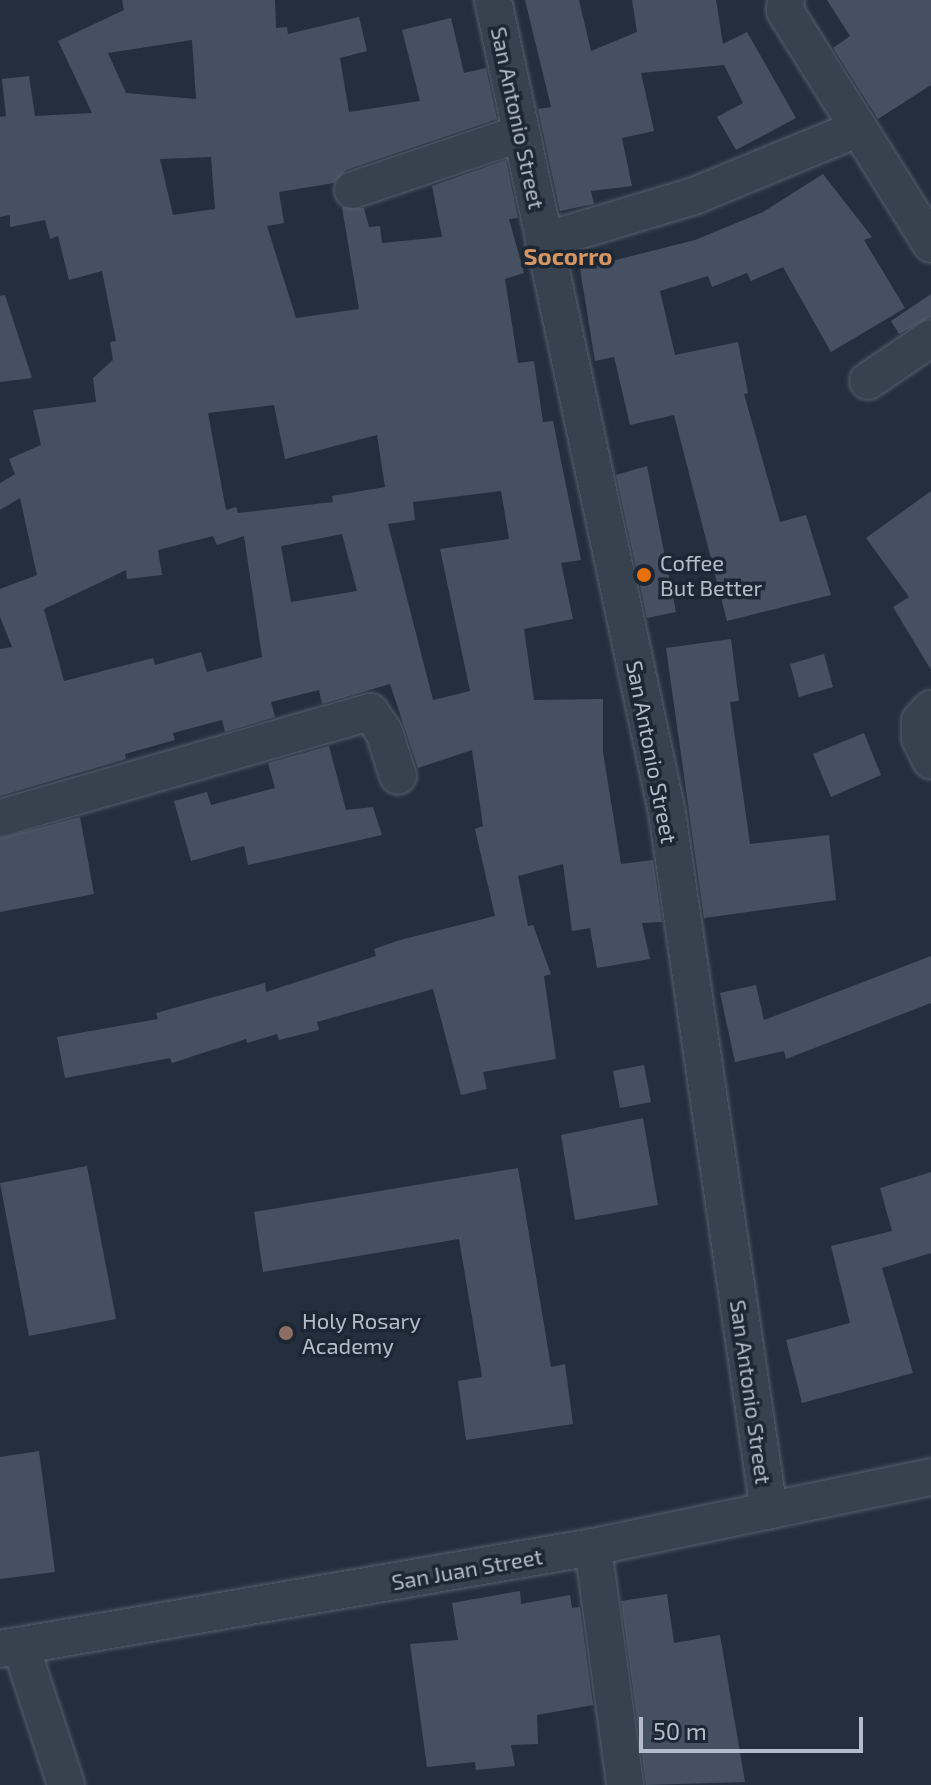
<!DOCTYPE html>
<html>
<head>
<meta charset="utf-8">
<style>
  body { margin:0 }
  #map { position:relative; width:931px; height:1785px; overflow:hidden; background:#242f3e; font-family:"Exo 2",sans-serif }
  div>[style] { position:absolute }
  .building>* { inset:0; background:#455162 }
  .roads { filter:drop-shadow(0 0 2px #565f6c) drop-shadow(0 0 2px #565f6c) }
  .street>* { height:36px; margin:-18px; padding:0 18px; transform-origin:18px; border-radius:18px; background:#38414e }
  .dots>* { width:22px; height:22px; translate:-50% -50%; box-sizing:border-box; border:4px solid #1d2633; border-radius:50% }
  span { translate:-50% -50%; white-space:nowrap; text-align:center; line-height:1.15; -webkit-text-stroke:7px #1d2633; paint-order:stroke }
  .street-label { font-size:22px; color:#b4bcc9 }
  .poi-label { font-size:22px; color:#b4bcc9 }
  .left { translate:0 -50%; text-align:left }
  .neighbourhood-label { font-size:24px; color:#d59563; font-weight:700 }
  .scale { position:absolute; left:639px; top:1717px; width:224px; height:36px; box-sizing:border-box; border:4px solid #b4bcc9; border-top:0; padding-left:10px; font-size:24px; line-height:28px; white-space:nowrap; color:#b4bcc9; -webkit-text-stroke:6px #1d2633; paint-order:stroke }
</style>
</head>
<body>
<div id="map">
  <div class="building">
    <i style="clip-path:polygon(evenodd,122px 0,275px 0,276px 28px,287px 27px,288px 34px,359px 17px,367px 51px,340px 58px,349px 112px,420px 101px,402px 30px,451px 18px,464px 73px,486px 68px,497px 119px,346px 170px,334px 183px,279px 192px,284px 223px,267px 226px,296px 318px,359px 309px,342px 207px,364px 208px,369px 227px,380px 226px,382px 243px,442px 237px,432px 186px,506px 160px,518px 218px,509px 219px,524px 273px,505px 279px,518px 363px,534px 361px,543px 422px,553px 421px,581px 560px,561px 563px,573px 619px,524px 629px,534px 700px,603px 699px,603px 752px,621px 864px,653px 860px,662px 922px,642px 923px,650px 959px,597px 968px,590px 928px,572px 931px,563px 864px,518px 876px,528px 926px,533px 925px,551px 974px,544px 976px,556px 1059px,483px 1072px,487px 1089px,461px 1095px,433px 989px,317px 1022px,319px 1030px,279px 1040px,277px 1034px,247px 1043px,246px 1039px,172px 1063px,170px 1058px,65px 1078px,57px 1037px,158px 1019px,156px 1013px,265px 983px,266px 992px,376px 956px,374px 949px,400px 940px,495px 916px,475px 829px,483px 826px,472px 750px,418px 768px,390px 684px,322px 704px,319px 690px,271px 702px,275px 717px,225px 732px,222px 720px,173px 733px,175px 740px,125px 754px,126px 759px,0 796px,0 649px,12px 647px,0 617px,0 589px,37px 575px,20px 498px,0 510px,0 483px,15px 474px,9px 459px,41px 445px,33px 410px,96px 402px,93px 378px,113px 360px,110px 342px,116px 341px,102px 271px,69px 280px,58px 236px,50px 239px,45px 220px,10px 227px,10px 215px,0 217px,0 117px,6px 116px,2px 79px,29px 76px,35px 116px,92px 113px,58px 41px,124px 10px,122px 0,192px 40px,196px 99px,126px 93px,108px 53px,192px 40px,122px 0,211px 157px,215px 209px,173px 215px,160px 159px,211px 157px,122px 0,274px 405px,285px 459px,377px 435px,385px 487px,332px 496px,333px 502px,238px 513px,236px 507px,226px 510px,208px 413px,274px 405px,122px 0,501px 491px,509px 539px,440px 549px,470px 691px,433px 700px,388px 524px,415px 520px,413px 502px,501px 491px,122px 0,342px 534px,357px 591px,291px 602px,281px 546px,342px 534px,122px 0,213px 536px,217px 545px,244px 536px,262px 657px,207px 672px,201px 652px,155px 665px,153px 658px,64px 681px,44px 609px,126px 570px,127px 579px,162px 575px,158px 550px,213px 536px)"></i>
    <i style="clip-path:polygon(525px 0,579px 0,591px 51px,637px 32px,632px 0,716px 0,723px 44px,747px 32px,796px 118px,736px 150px,717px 117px,743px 103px,724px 65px,641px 73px,654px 131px,622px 138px,632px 186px,591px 191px,594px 204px,560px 211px,538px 109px,551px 107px)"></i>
    <i style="clip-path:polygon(827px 0,931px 0,931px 85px,878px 119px,833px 48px,850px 36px)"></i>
    <i style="clip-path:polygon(823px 174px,872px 237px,864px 240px,905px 308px,831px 352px,783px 267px,751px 281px,747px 273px,712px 287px,708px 276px,660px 291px,675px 355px,738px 342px,748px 393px,744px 394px,780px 522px,806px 515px,831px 595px,727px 621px,674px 415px,630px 425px,614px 357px,595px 361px,580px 269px,695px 240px,763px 212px)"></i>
    <i style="clip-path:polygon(931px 294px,931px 317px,899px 334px,891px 321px)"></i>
    <i style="clip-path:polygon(5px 295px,32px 378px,0 382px,0 296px)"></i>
    <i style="clip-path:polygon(647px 466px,676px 612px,647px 618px,616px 475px)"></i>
    <i style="clip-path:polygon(931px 491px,931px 670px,893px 607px,909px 597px,866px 538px)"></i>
    <i style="clip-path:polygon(731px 639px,739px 701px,730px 702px,750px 844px,829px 835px,836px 900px,704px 918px,666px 648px)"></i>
    <i style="clip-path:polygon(824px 654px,833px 687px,799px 697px,790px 664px)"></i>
    <i style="clip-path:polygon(864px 733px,881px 775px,831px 797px,813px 754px)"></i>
    <i style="clip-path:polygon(329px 746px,346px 810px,373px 807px,382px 835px,248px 865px,244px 846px,191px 861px,174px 801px,207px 792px,211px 805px,275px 788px,268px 763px)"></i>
    <i style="clip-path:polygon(80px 817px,94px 894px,0 912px,0 838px)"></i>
    <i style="clip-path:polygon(931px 956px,931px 1003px,786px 1059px,784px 1051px,735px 1062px,720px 993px,756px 985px,764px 1020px)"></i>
    <i style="clip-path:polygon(644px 1065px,651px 1102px,620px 1108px,613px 1071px)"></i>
    <i style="clip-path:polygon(643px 1118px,658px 1205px,575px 1220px,561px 1135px)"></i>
    <i style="clip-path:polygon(87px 1166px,116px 1319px,29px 1336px,0 1183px)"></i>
    <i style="clip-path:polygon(518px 1168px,551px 1367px,565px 1364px,573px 1424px,466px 1440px,458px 1381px,482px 1377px,459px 1239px,263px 1272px,254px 1212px)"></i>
    <i style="clip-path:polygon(931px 1172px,931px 1253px,882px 1268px,913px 1373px,802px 1403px,786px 1340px,850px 1323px,831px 1246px,892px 1231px,880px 1188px)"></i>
    <i style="clip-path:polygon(39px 1451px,55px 1572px,0 1579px,0 1457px)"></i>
    <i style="clip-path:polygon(520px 1591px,521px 1604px,570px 1595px,572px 1608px,580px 1607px,593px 1705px,537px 1715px,538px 1744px,511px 1745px,515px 1766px,476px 1770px,475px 1762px,427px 1767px,410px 1644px,458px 1640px,452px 1603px)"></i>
    <i style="clip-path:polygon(667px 1594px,674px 1643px,720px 1635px,745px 1782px,646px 1785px,621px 1601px)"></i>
  </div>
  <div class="roads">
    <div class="street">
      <i style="left:493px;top:0;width:830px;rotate:77.91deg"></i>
      <i style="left:667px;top:812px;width:706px;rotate:81.7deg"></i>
      <i style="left:786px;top:0;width:11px;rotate:95deg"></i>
      <i style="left:785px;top:11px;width:275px;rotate:57.9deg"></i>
      <i style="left:353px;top:190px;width:174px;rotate:-18.7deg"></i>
      <i style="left:544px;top:241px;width:157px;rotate:-16.7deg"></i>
      <i style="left:694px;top:196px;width:178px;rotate:-22.4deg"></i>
      <i style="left:868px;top:381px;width:76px;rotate:-34.3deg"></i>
      <i style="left:931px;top:709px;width:16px;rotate:133deg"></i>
      <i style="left:920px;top:721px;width:17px;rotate:90deg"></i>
      <i style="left:920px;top:738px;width:25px;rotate:64deg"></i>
      <i style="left:0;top:818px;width:385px;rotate:-16deg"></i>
      <i style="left:370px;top:712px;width:24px;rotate:55deg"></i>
      <i style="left:384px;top:732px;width:46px;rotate:72.3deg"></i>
      <i style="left:593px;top:1547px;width:240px;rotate:82.3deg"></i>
      <i style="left:21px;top:1647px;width:145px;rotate:71.9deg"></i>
      <i style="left:0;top:1649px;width:602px;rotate:-9.76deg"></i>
      <i style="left:593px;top:1547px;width:345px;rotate:-11.7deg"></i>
    </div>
  </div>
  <div class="dots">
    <i style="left:644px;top:575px;background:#e8710a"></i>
    <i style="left:286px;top:1333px;background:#8d6e63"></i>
  </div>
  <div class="street-label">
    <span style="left:518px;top:118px;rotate:78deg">San Antonio Street</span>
    <span style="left:652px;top:752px;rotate:79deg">San Antonio Street</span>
    <span style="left:751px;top:1392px;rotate:82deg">San Antonio Street</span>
    <span style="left:467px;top:1569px;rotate:-10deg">San Juan Street</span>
  </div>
  <div class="poi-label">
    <span class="left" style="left:660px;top:575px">Coffee<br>But Better</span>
    <span class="left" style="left:302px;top:1333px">Holy Rosary<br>Academy</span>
  </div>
  <div class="neighbourhood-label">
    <span style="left:568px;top:256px">Socorro</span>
  </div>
  <div class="scale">50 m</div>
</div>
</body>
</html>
